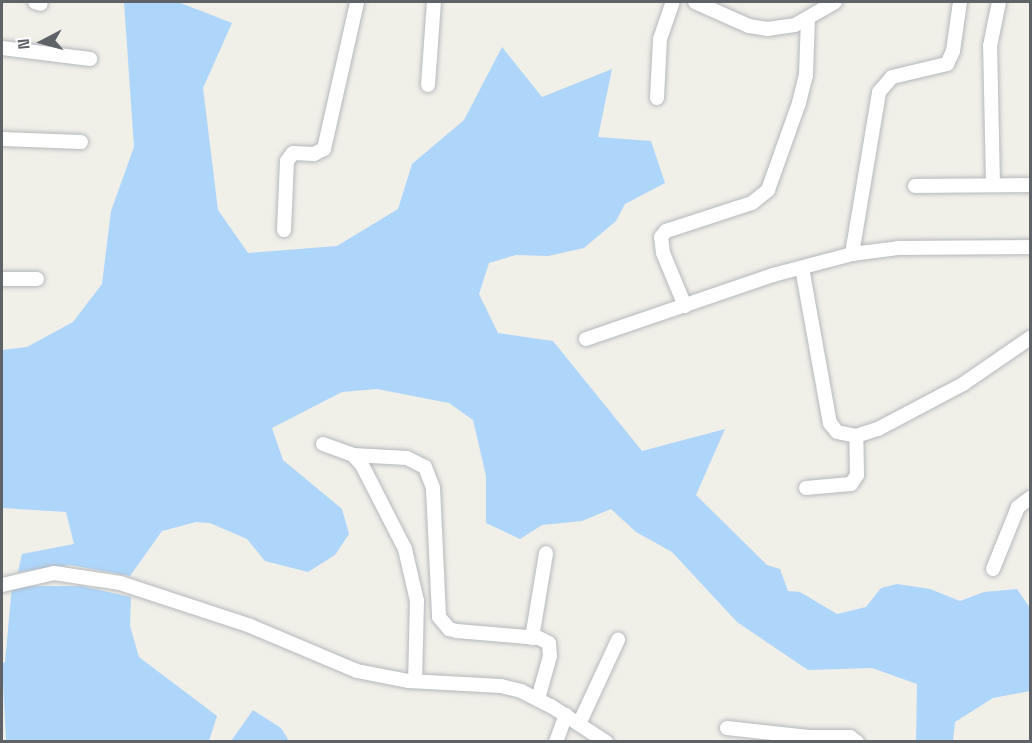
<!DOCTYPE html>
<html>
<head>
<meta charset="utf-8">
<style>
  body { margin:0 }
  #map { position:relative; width:1032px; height:743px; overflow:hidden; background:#f0efe8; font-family:"Space Grotesk",sans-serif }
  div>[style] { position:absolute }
  .water>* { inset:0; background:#aed6fb }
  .roads { filter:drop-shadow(0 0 2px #b5b8bc) drop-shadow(0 0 2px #b5b8bc) }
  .minor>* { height:14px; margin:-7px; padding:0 7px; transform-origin:7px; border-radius:7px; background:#fff }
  span { translate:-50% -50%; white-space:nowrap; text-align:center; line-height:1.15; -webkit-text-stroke:4.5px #fff; paint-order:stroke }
  .frame { position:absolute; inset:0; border:3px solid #5f6367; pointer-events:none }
  .north { position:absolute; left:12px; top:12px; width:60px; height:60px; -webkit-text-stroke:4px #fff; paint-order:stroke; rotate:264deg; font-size:16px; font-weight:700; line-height:24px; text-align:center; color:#5f6367 }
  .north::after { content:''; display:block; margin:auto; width:21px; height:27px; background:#5f6367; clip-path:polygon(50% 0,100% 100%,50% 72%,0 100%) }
</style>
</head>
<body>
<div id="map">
  <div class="water">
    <i style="clip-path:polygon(124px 2px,178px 2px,232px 23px,203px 88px,218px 210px,248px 253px,337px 246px,398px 209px,412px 164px,464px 120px,502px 47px,542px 97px,612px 69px,598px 137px,651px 141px,665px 183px,625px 204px,616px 221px,584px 248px,548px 256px,516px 255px,489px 263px,479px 294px,498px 333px,553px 341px,642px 451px,725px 429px,696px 495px,767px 565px,780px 569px,788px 591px,800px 592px,837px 614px,866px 607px,881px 588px,897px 584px,930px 589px,960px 601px,984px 592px,1017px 589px,1030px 608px,1030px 691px,993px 698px,955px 722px,953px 741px,916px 741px,917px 684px,872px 668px,808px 670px,737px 622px,672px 552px,636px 532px,611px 509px,582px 521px,542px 525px,520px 539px,486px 523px,486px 476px,473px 420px,449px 403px,377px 389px,342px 392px,272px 428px,283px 460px,342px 509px,349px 534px,335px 555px,308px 572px,265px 561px,247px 539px,210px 523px,196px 522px,162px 531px,130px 576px,70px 565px,18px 572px,22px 554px,74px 544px,66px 512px,2px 508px,2px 350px,27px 347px,73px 322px,102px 284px,111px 211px,134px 147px)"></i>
    <i style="clip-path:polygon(12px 586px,81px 586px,131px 597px,130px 626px,139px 657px,217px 716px,209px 741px,6px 740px,2px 663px,5px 662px)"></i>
    <i style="clip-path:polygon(253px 710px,281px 728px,289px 741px,231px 741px)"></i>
  </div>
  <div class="roads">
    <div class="minor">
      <i style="left:35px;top:2px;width:6px;rotate:18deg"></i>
      <i style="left:695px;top:2px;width:59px;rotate:24deg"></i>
      <i style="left:749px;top:26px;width:18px;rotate:9deg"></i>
      <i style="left:767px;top:29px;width:28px;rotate:-8deg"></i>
      <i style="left:795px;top:25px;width:46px;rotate:-29.9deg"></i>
      <i style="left:2px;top:48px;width:89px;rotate:7.1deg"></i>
      <i style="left:428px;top:85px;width:83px;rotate:-85.9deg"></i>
      <i style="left:657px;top:98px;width:59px;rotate:-87.1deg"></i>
      <i style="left:660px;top:39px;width:39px;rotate:-71deg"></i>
      <i style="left:2px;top:139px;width:79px;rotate:2.2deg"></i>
      <i style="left:993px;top:185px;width:139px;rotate:-91.2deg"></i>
      <i style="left:990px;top:46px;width:45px;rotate:-78.4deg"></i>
      <i style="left:915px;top:186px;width:115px;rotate:-0.5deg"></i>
      <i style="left:284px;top:230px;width:69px;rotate:-87.5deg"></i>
      <i style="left:287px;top:161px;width:10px;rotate:-53deg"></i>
      <i style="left:293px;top:153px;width:21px;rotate:3deg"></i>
      <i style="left:314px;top:154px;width:11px;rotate:-27deg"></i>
      <i style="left:324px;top:149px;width:151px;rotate:-77.3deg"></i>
      <i style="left:852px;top:254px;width:164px;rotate:-80.5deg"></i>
      <i style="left:879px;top:92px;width:20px;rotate:-49deg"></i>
      <i style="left:892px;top:77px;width:57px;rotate:-13.3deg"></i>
      <i style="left:947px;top:64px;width:14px;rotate:-65deg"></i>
      <i style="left:953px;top:51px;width:49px;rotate:-81.9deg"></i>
      <i style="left:802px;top:268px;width:158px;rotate:79.8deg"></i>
      <i style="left:830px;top:423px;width:11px;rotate:52deg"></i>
      <i style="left:837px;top:432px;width:19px;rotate:12deg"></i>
      <i style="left:2px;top:279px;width:35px"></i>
      <i style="left:685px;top:306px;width:57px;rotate:-112.5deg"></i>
      <i style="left:663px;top:253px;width:16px;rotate:-97deg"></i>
      <i style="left:661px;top:237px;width:8px;rotate:-50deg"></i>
      <i style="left:666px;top:231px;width:90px;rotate:-18deg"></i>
      <i style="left:752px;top:203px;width:21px;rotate:-39deg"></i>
      <i style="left:768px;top:190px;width:92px;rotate:-70.4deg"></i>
      <i style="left:799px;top:103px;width:29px;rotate:-76deg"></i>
      <i style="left:806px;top:75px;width:57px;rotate:-88deg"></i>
      <i style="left:586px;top:339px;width:198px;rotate:-18.9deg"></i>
      <i style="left:773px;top:275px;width:82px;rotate:-14.9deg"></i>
      <i style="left:852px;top:254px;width:46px;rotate:-7.4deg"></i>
      <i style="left:898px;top:248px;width:132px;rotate:-0.4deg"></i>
      <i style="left:323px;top:444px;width:32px;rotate:20deg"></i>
      <i style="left:353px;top:455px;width:13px;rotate:48deg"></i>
      <i style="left:362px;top:465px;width:94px;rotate:62.9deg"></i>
      <i style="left:405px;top:549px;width:53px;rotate:77deg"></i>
      <i style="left:417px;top:601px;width:80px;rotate:91.4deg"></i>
      <i style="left:353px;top:455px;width:54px;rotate:3.2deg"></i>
      <i style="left:407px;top:458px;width:20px;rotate:27deg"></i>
      <i style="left:425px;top:467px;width:22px;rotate:69deg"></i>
      <i style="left:433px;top:488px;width:129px;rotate:87.3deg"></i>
      <i style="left:439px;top:617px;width:16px;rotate:50deg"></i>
      <i style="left:449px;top:629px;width:8px;rotate:14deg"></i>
      <i style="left:457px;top:631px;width:82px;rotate:4.9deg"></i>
      <i style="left:539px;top:638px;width:11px;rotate:27deg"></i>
      <i style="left:549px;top:643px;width:13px;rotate:86deg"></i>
      <i style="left:550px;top:656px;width:45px;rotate:105.6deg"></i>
      <i style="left:806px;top:488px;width:45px;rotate:-5.1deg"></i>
      <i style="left:851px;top:484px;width:11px;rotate:-56deg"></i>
      <i style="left:857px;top:475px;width:39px;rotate:-91deg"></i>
      <i style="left:856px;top:436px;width:23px;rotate:-18deg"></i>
      <i style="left:878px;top:429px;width:96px;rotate:-27.9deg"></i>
      <i style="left:963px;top:384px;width:81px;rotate:-34.5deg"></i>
      <i style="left:993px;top:569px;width:67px;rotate:-68deg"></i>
      <i style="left:1018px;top:507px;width:15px;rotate:-37deg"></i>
      <i style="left:2px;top:585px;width:53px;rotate:-13deg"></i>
      <i style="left:54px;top:573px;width:67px;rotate:8.6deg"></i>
      <i style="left:120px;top:583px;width:135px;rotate:18.2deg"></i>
      <i style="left:248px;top:625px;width:118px;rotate:22.9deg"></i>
      <i style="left:357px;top:671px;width:53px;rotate:10.9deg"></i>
      <i style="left:409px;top:681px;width:92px;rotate:3.1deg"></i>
      <i style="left:501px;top:686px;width:21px;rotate:14deg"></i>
      <i style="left:521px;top:691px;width:34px;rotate:27deg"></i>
      <i style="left:551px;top:706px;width:66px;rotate:33.2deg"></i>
      <i style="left:532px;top:638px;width:86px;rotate:-80.6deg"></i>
      <i style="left:579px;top:724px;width:93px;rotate:-65.1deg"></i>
      <i style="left:727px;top:728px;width:82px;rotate:6.3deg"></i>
      <i style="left:809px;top:737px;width:41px"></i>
      <i style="left:850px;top:737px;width:9px;rotate:36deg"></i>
      <i style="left:556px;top:742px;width:29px;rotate:-70deg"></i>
    </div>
  </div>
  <div class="frame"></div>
  <div class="north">N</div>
</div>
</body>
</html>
